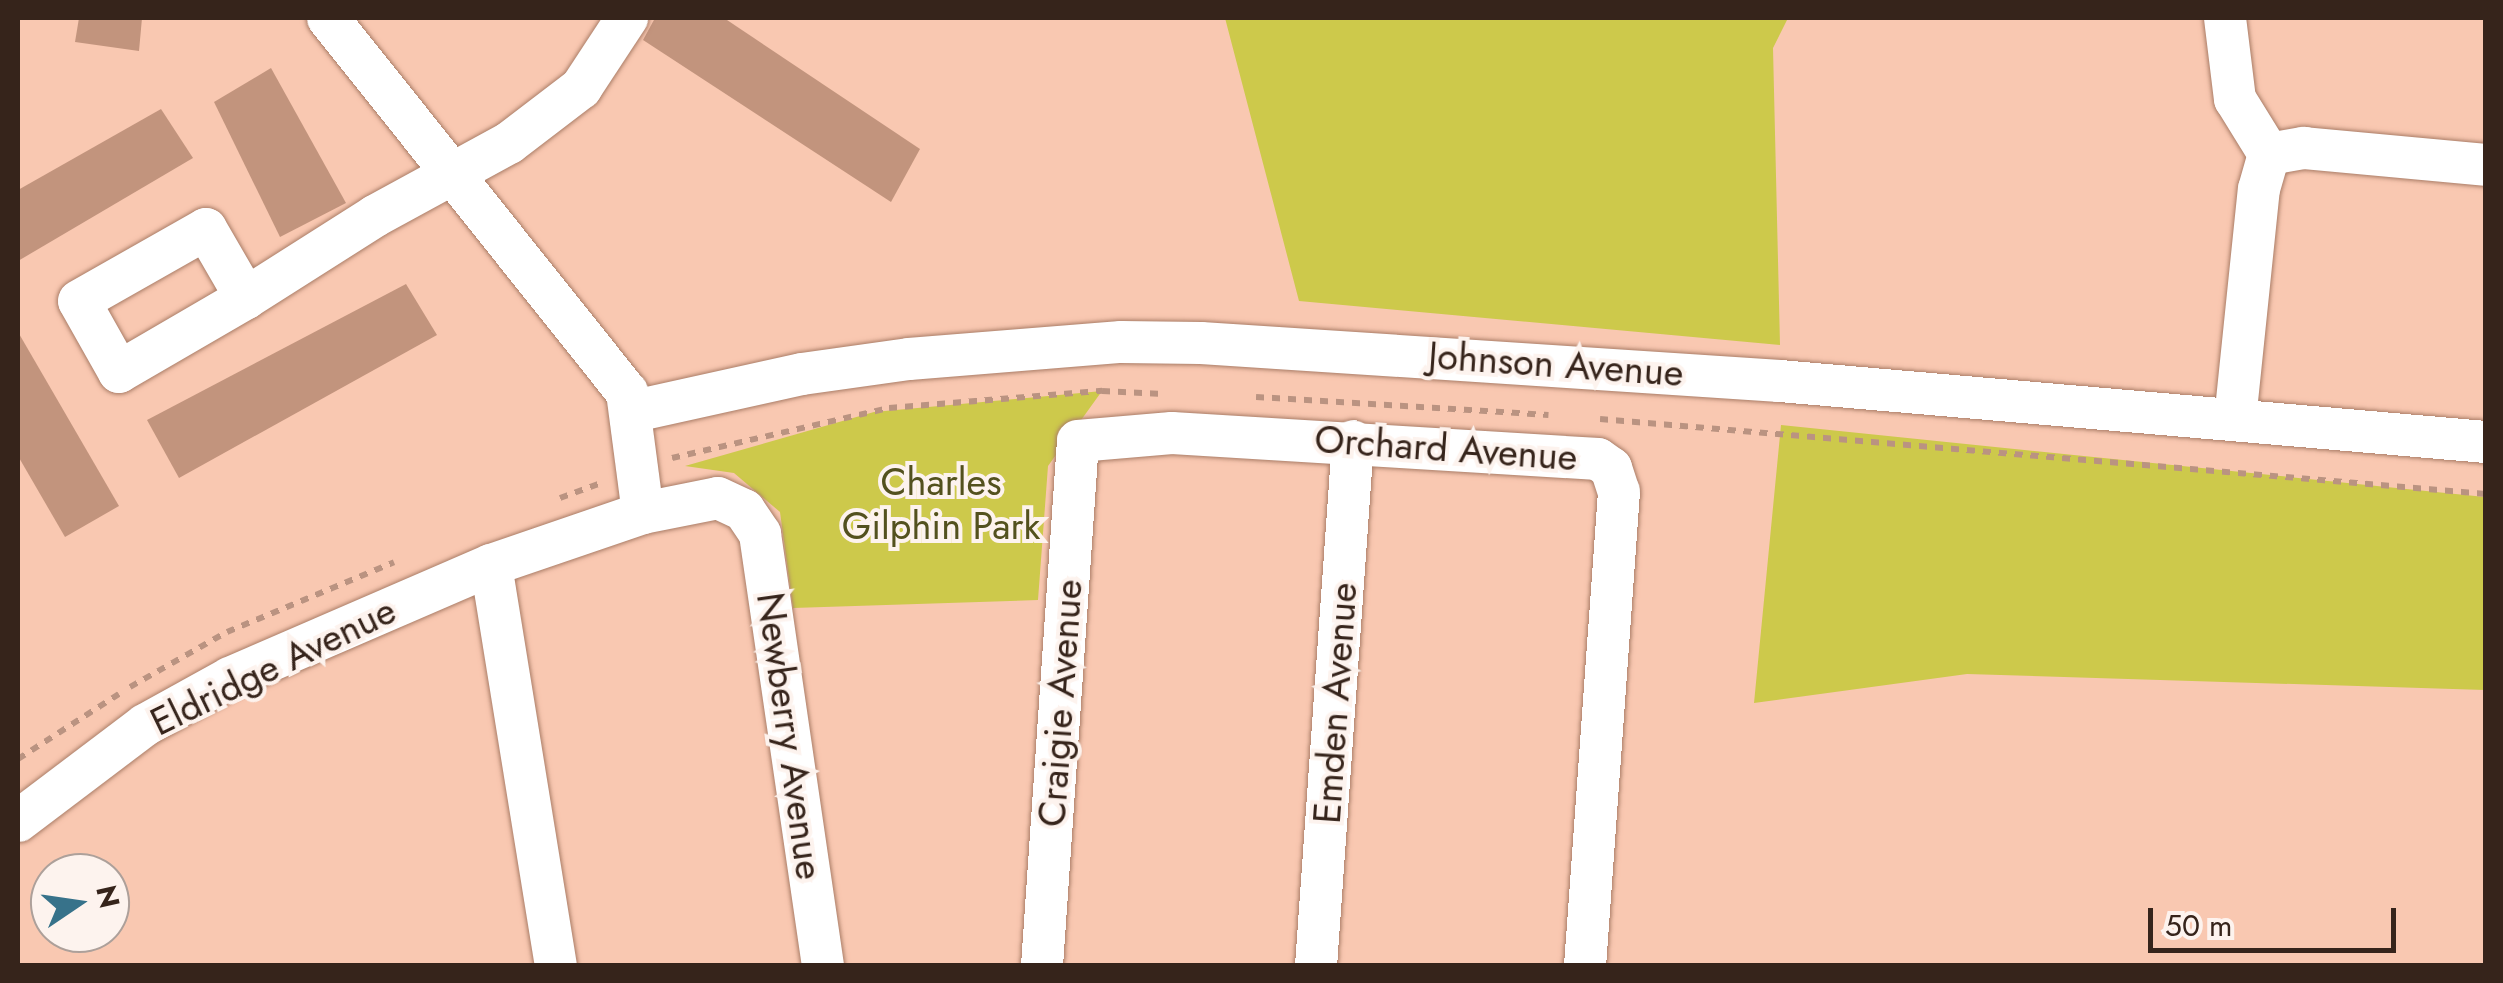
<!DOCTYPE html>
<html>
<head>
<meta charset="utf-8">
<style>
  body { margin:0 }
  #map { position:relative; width:2503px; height:983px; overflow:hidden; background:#f9c8b1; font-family:Jost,sans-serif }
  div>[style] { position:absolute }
  .green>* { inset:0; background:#cdc94b }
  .building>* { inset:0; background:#c2947d }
  .path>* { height:6px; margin-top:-3px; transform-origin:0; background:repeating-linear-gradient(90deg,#ba9381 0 8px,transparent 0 16px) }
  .roads { filter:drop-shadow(0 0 2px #aa7d67) drop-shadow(0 0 2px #aa7d67) }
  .minor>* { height:42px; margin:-21px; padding:0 21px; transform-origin:21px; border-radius:21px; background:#fff }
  span { translate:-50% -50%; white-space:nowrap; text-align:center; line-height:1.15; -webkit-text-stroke:8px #fdf3ee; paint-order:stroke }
  .street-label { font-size:38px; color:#36241b }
  .park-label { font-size:38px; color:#53511e }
  .frame { position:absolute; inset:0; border:20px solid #36241b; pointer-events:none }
  .north { position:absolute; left:30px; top:853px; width:100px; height:100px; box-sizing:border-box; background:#fdf3ee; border:2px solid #ada09a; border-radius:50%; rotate:77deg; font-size:28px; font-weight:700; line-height:40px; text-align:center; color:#36241b }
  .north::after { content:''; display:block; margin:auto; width:35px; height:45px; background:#37728a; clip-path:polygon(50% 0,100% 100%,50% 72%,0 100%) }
  .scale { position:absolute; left:2148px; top:908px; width:248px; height:45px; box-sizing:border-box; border:5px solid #36241b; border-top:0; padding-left:12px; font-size:30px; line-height:35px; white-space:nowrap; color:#36241b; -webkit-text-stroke:8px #fdf3ee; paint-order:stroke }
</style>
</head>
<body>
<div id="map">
  <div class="green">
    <i style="clip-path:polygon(1225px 18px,1788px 18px,1773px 48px,1780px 345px,1299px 301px)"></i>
    <i style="clip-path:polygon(1102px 391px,1048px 466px,1038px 600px,793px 608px,780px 512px,734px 473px,685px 466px,874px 412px)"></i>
    <i style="clip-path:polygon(1781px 425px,2485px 497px,2485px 690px,1967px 674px,1754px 703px)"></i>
  </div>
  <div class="building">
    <i style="clip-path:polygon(79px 18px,142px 18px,139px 51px,75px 42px)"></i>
    <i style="clip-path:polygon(655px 18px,724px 18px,920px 149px,891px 202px,643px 40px)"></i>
    <i style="clip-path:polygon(271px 68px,346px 203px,280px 237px,214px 102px)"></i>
    <i style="clip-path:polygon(161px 109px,193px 158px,18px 261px,18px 190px)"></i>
    <i style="clip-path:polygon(406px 284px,437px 335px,179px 478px,147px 420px)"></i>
    <i style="clip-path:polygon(18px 332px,119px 506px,65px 537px,18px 456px)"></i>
  </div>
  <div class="path">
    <i style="left:1256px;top:397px;width:293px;rotate:3.5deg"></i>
    <i style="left:1600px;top:419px;width:889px;rotate:4.84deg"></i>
    <i style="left:672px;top:458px;width:223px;rotate:-13deg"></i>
    <i style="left:889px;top:408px;width:214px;rotate:-4.6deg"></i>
    <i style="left:1102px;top:391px;width:61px;rotate:2.8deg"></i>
    <i style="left:560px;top:498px;width:47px;rotate:-20deg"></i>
    <i style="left:130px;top:687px;width:112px;rotate:-29.6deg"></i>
    <i style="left:227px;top:632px;width:181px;rotate:-22.7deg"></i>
    <i style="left:18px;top:759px;width:120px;rotate:-32.8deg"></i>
  </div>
  <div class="roads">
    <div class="minor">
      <i style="left:328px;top:18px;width:479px;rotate:51.4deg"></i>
      <i style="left:627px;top:392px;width:122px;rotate:82.5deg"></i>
      <i style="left:2225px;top:18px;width:82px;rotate:83deg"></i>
      <i style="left:2235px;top:99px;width:65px;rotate:58.3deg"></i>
      <i style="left:2269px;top:154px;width:36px;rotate:-10deg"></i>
      <i style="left:2304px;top:148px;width:183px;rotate:5.3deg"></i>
      <i style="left:206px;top:229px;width:80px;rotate:59.9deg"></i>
      <i style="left:246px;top:298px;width:147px;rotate:149.8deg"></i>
      <i style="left:119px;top:372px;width:81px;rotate:-119.4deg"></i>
      <i style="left:79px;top:301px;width:146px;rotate:-29.6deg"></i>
      <i style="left:246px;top:298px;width:153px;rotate:-32.4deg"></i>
      <i style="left:375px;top:216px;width:153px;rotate:-28.6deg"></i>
      <i style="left:509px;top:143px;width:91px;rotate:-37.4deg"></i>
      <i style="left:581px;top:88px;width:84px;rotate:-56.7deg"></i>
      <i style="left:630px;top:412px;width:176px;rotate:-12.5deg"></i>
      <i style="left:802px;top:374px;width:108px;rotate:-8deg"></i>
      <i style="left:909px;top:359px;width:213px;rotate:-4.6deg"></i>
      <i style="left:1121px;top:342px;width:80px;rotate:0.7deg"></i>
      <i style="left:1201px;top:343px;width:580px;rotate:3.75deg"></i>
      <i style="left:1780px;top:381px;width:709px;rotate:4.94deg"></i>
      <i style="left:2235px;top:420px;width:232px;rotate:-84.1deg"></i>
      <i style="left:2259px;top:189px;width:36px;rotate:-74deg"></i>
      <i style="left:491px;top:565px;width:406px;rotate:80.8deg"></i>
      <i style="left:18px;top:821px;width:159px;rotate:-37.1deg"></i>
      <i style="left:145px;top:725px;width:97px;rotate:-28.9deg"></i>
      <i style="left:230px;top:678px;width:284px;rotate:-23.4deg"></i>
      <i style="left:491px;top:565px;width:161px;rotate:-18.9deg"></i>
      <i style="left:643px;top:513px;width:76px;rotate:-11.3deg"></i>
      <i style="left:718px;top:498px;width:29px;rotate:25deg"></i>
      <i style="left:744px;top:510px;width:29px;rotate:56deg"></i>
      <i style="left:760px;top:534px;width:437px;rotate:81.7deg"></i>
      <i style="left:1042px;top:966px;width:526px;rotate:-86.08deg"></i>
      <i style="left:1078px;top:441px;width:94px;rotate:-4.9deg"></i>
      <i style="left:1172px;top:433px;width:427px;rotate:3.5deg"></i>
      <i style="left:1598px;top:459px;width:16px;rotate:35deg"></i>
      <i style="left:1611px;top:468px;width:25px;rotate:72deg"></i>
      <i style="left:1619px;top:492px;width:475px;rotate:94.1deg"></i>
      <i style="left:1316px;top:966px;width:526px;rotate:-85.97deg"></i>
    </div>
  </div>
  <div class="street-label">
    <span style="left:1556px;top:364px;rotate:4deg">Johnson Avenue</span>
    <span style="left:1446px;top:448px;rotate:4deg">Orchard Avenue</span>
    <span style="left:273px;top:666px;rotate:-26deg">Eldridge Avenue</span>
    <span style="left:1060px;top:703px;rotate:-86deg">Craigie Avenue</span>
    <span style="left:1335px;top:703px;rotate:-86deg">Emden Avenue</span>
    <span style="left:790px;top:736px;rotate:82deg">Newberry Avenue</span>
  </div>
  <div class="park-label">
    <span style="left:941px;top:504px">Charles<br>Gilphin Park</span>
  </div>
  <div class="frame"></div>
  <div class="north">N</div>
  <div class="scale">50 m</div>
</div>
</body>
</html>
